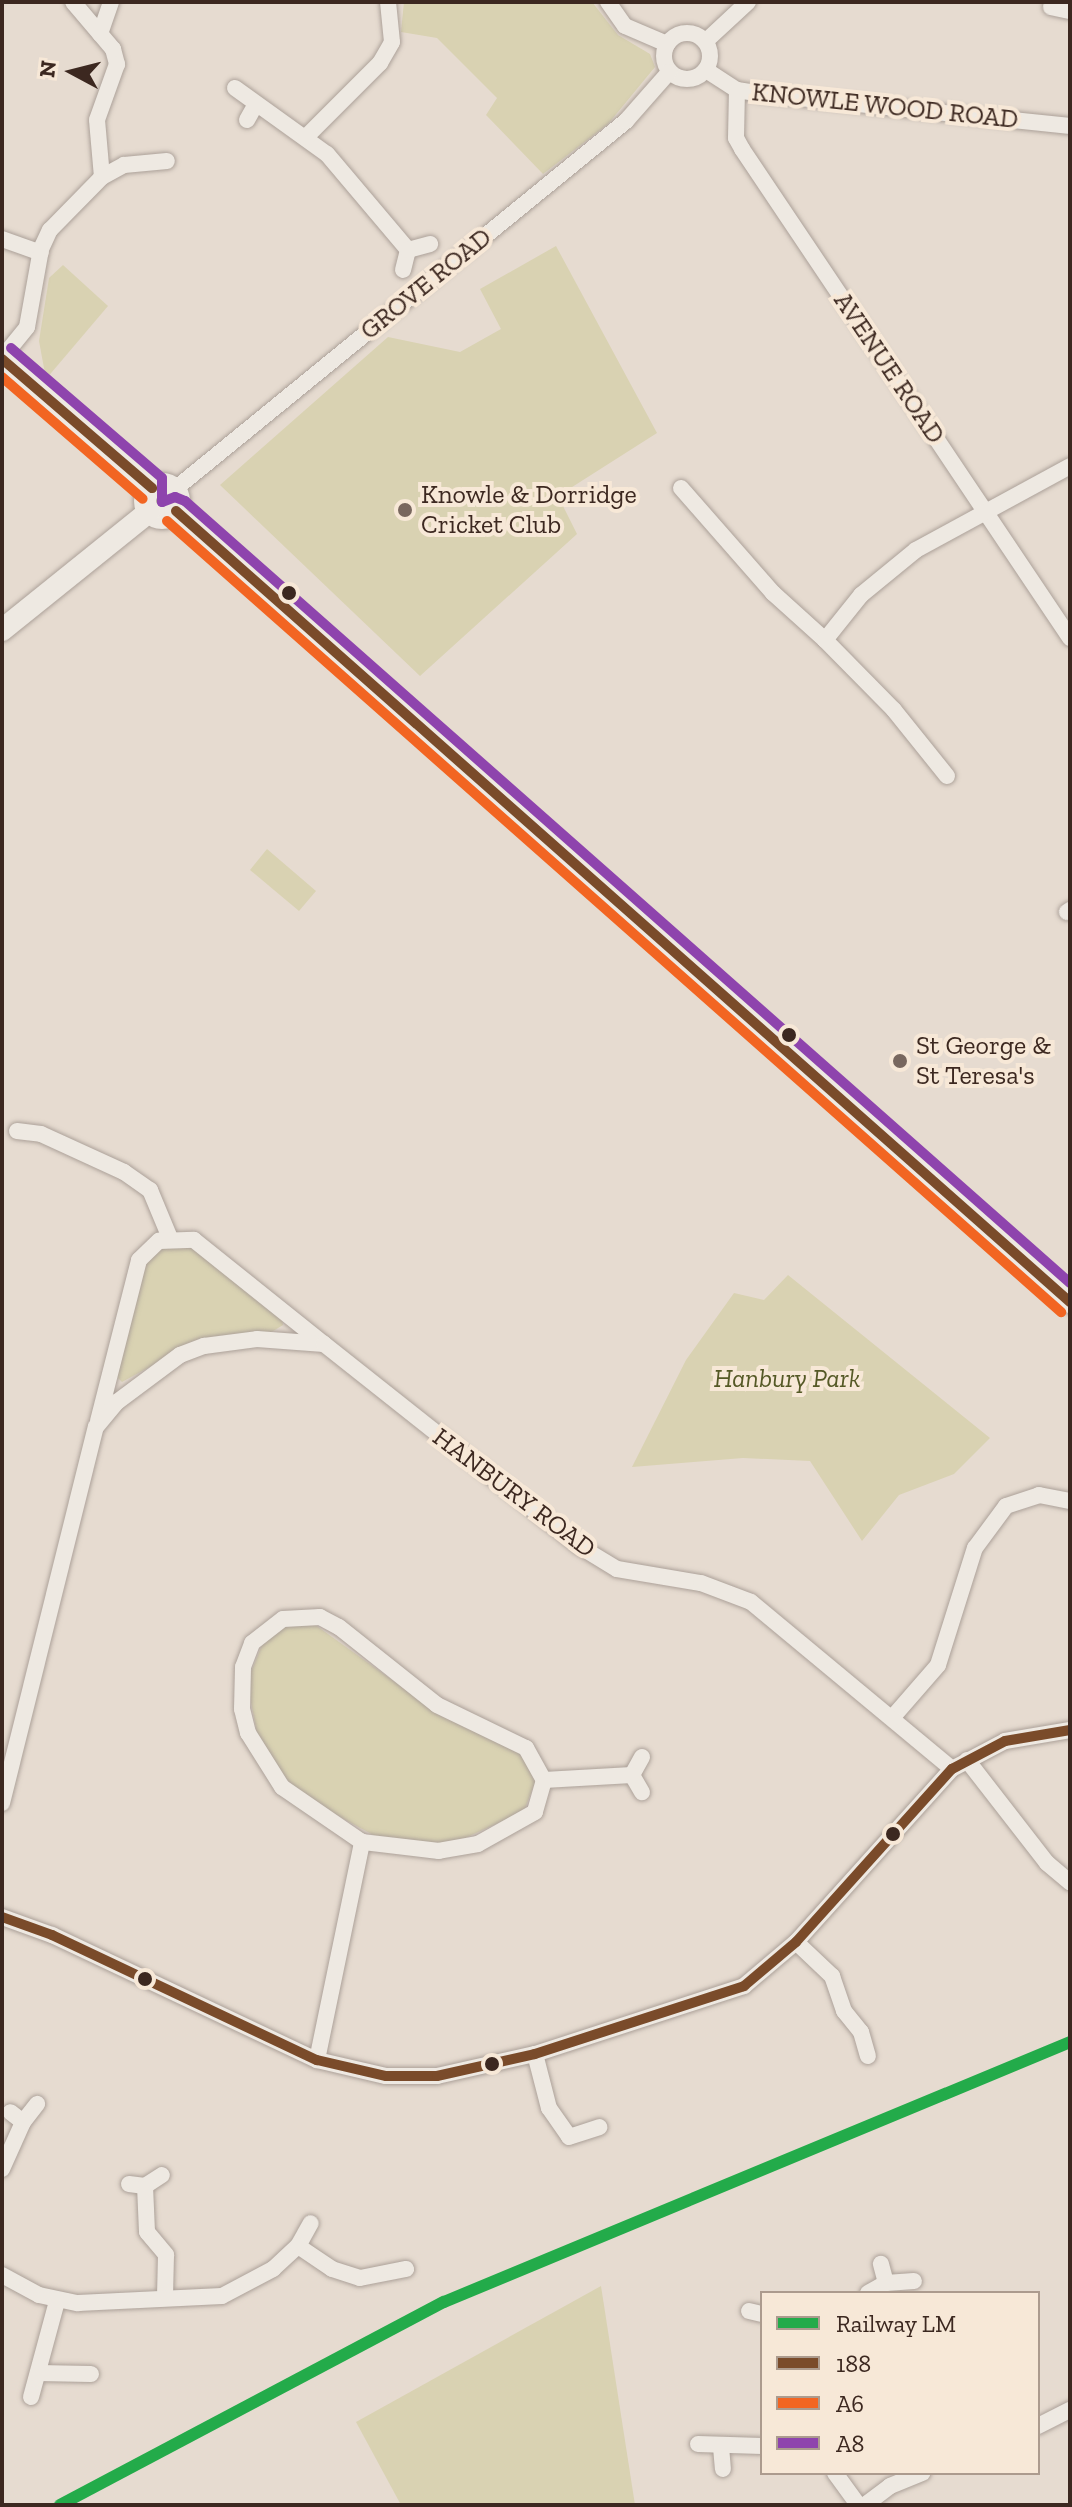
<!DOCTYPE html>
<html>
<head>
<meta charset="utf-8">
<style>
  body { margin:0 }
  #map { position:relative; width:1072px; height:2507px; overflow:hidden; background:#e6dbd0; font-family:"Zilla Slab",serif }
  div>[style] { position:absolute }
  .green>* { inset:0; background:#d9d2b2 }
  .roads { filter:drop-shadow(0 0 2px #aca199) drop-shadow(0 0 2px #aca199) }
  .street>* { height:16px; margin:-8px; padding:0 8px; transform-origin:8px; border-radius:8px; background:#eee9e2 }
  .street>.ring { margin:-8px; padding:0; box-sizing:content-box; background:none; border:16px solid #eee9e2; border-radius:50% }
  .secondary>* { height:22px; margin:-11px; padding:0 11px; transform-origin:11px; border-radius:11px; background:#eee9e2 }
  .secondary>.ring { margin:-11px; padding:0; box-sizing:content-box; background:none; border:22px solid #eee9e2; border-radius:50% }
  .bus-1>* { height:10px; margin:-5px; padding:0 5px; transform-origin:5px; border-radius:5px; background:#7a4b2a }
  .bus-2>* { height:10px; margin:-5px; padding:0 5px; transform-origin:5px; border-radius:5px; background:#f26522 }
  .bus-3>* { height:10px; margin:-5px; padding:0 5px; transform-origin:5px; border-radius:5px; background:#8e44ad }
  .rail-1>* { height:12px; margin:-6px; padding:0 6px; transform-origin:6px; border-radius:6px; background:#23ab4a }
  .dots>* { width:22px; height:22px; translate:-50% -50%; box-sizing:border-box; border:4px solid #f7e8d7; border-radius:50% }
  span { translate:-50% -50%; white-space:nowrap; text-align:center; line-height:1.15; -webkit-text-stroke:8px #f7e8d7; paint-order:stroke }
  .street-label { font-size:26px; color:#3c2820 }
  .poi-label { font-size:26px; color:#3c2820 }
  .left { translate:0 -50%; text-align:left }
  .park-label { font-size:26px; color:#555926; font-style:italic }
  .frame { position:absolute; inset:0; border:4px solid #3c2820; pointer-events:none }
  .legend { position:absolute; left:760px; top:2291px; width:280px; height:184px; box-sizing:border-box; background:#f7e8d7; border:2px solid #ac9b8e; margin:0; padding:10px 14px; list-style:none; font-size:24px; color:#3c2820 }
  .legend li { display:flex; align-items:center; gap:16px; height:40px }
  .legend b { width:40px; border:2px solid #ac9b8e }
  .north { position:absolute; left:32px; top:32px; width:80px; height:80px; -webkit-text-stroke:6px #f7e8d7; paint-order:stroke; rotate:277deg; font-size:22px; font-weight:700; line-height:32px; text-align:center; color:#3c2820 }
  .north::after { content:''; display:block; margin:auto; width:28px; height:36px; background:#3c2820; clip-path:polygon(50% 0,100% 100%,50% 72%,0 100%) }
</style>
</head>
<body>
<div id="map">
  <div class="green">
    <i style="clip-path:polygon(404px 2px,592px 2px,618px 35px,650px 54px,655px 67px,608px 124px,543px 174px,486px 115px,497px 98px,437px 38px,401px 32px)"></i>
    <i style="clip-path:polygon(556px 246px,657px 433px,558px 496px,577px 534px,420px 676px,220px 485px,388px 337px,460px 352px,501px 329px,480px 289px)"></i>
    <i style="clip-path:polygon(63px 265px,108px 306px,46px 379px,39px 341px,49px 278px)"></i>
    <i style="clip-path:polygon(267px 849px,316px 891px,299px 911px,250px 870px)"></i>
    <i style="clip-path:polygon(190px 1244px,282px 1318px,283px 1325px,270px 1333px,190px 1345px,122px 1382px,116px 1376px,142px 1266px,160px 1246px)"></i>
    <i style="clip-path:polygon(788px 1275px,990px 1438px,954px 1474px,899px 1495px,862px 1541px,810px 1461px,743px 1458px,632px 1467px,686px 1360px,734px 1293px,764px 1300px)"></i>
    <i style="clip-path:polygon(314px 1624px,445px 1718px,519px 1750px,536px 1780px,524px 1811px,461px 1840px,425px 1845px,377px 1837px,303px 1797px,275px 1766px,257px 1733px,247px 1682px,266px 1635px,286px 1627px)"></i>
    <i style="clip-path:polygon(601px 2286px,635px 2505px,401px 2505px,356px 2422px)"></i>
  </div>
  <div class="roads">
    <div class="street">
      <i style="left:73px;top:2px;width:62px;rotate:49.6deg"></i>
      <i style="left:113px;top:49px;width:16px;rotate:75deg"></i>
      <i style="left:117px;top:64px;width:59px;rotate:109.7deg"></i>
      <i style="left:97px;top:120px;width:57px;rotate:85deg"></i>
      <i style="left:608px;top:2px;width:29px;rotate:55deg"></i>
      <i style="left:625px;top:26px;width:46px;rotate:23.2deg"></i>
      <i style="left:1051px;top:7px;width:19px;rotate:12deg"></i>
      <i class="ring" style="left:664px;top:33px;width:30px;height:30px"></i>
      <i style="left:100px;top:34px;width:34px;rotate:-71deg"></i>
      <i style="left:707px;top:40px;width:56px;rotate:-42.8deg"></i>
      <i style="left:706px;top:70px;width:37px;rotate:33deg"></i>
      <i style="left:737px;top:90px;width:24px;rotate:9deg"></i>
      <i style="left:761px;top:94px;width:311px;rotate:5.9deg"></i>
      <i style="left:235px;top:88px;width:113px;rotate:35.7deg"></i>
      <i style="left:327px;top:154px;width:126px;rotate:49.8deg"></i>
      <i style="left:737px;top:90px;width:48px;rotate:91.2deg"></i>
      <i style="left:736px;top:138px;width:13px;rotate:61deg"></i>
      <i style="left:742px;top:149px;width:589px;rotate:56.15deg"></i>
      <i style="left:247px;top:120px;width:18px;rotate:-61deg"></i>
      <i style="left:306px;top:137px;width:105px;rotate:-45deg"></i>
      <i style="left:380px;top:63px;width:24px;rotate:-60deg"></i>
      <i style="left:392px;top:42px;width:40px;rotate:-95.7deg"></i>
      <i style="left:102px;top:177px;width:25px;rotate:-29deg"></i>
      <i style="left:124px;top:165px;width:43px;rotate:-5.3deg"></i>
      <i style="left:2px;top:239px;width:41px;rotate:19.7deg"></i>
      <i style="left:403px;top:270px;width:21px;rotate:-76deg"></i>
      <i style="left:408px;top:250px;width:23px;rotate:-15deg"></i>
      <i style="left:2px;top:358px;width:40px;rotate:-51deg"></i>
      <i style="left:27px;top:327px;width:79px;rotate:-79.8deg"></i>
      <i style="left:41px;top:249px;width:21px;rotate:-65deg"></i>
      <i style="left:50px;top:230px;width:74px;rotate:-45.5deg"></i>
      <i style="left:681px;top:488px;width:140px;rotate:48.8deg"></i>
      <i style="left:773px;top:593px;width:70px;rotate:42.1deg"></i>
      <i style="left:175px;top:489px;width:582px;rotate:-39.21deg"></i>
      <i style="left:626px;top:121px;width:65px;rotate:-48.7deg"></i>
      <i style="left:947px;top:776px;width:85px;rotate:-128.8deg"></i>
      <i style="left:894px;top:710px;width:98px;rotate:-134.6deg"></i>
      <i style="left:825px;top:640px;width:58px;rotate:-51.3deg"></i>
      <i style="left:861px;top:595px;width:71px;rotate:-39.3deg"></i>
      <i style="left:916px;top:550px;width:175px;rotate:-28.6deg"></i>
      <i style="left:1067px;top:912px;width:4px;rotate:-34deg"></i>
      <i style="left:17px;top:1131px;width:24px;rotate:7deg"></i>
      <i style="left:41px;top:1134px;width:91px;rotate:24.6deg"></i>
      <i style="left:124px;top:1172px;width:32px;rotate:35deg"></i>
      <i style="left:150px;top:1190px;width:52px;rotate:67.4deg"></i>
      <i style="left:98px;top:1421px;width:166px;rotate:-75.7deg"></i>
      <i style="left:139px;top:1260px;width:28px;rotate:-44deg"></i>
      <i style="left:159px;top:1241px;width:35px;rotate:-2deg"></i>
      <i style="left:194px;top:1240px;width:166px;rotate:38.7deg"></i>
      <i style="left:892px;top:1718px;width:70px;rotate:-49deg"></i>
      <i style="left:938px;top:1665px;width:123px;rotate:-72.5deg"></i>
      <i style="left:975px;top:1548px;width:52px;rotate:-53.6deg"></i>
      <i style="left:1006px;top:1506px;width:35px;rotate:-18deg"></i>
      <i style="left:1039px;top:1495px;width:32px;rotate:11deg"></i>
      <i style="left:642px;top:1757px;width:21px;rotate:119deg"></i>
      <i style="left:632px;top:1775px;width:20px;rotate:60deg"></i>
      <i style="left:967px;top:1760px;width:130px;rotate:52.2deg"></i>
      <i style="left:1047px;top:1863px;width:30px;rotate:40deg"></i>
      <i style="left:544px;top:1780px;width:88px;rotate:-3.3deg"></i>
      <i style="left:2px;top:1803px;width:388px;rotate:-76deg"></i>
      <i style="left:96px;top:1427px;width:33px;rotate:-50deg"></i>
      <i style="left:117px;top:1402px;width:79px;rotate:-36.7deg"></i>
      <i style="left:180px;top:1355px;width:26px;rotate:-21deg"></i>
      <i style="left:204px;top:1346px;width:53px;rotate:-7.5deg"></i>
      <i style="left:257px;top:1339px;width:67px;rotate:4.3deg"></i>
      <i style="left:324px;top:1344px;width:325px;rotate:38.4deg"></i>
      <i style="left:579px;top:1546px;width:44px;rotate:31.2deg"></i>
      <i style="left:617px;top:1569px;width:85px;rotate:9.5deg"></i>
      <i style="left:701px;top:1583px;width:53px;rotate:20.8deg"></i>
      <i style="left:751px;top:1602px;width:261px;rotate:39.7deg"></i>
      <i style="left:2px;top:1917px;width:53px;rotate:19.8deg"></i>
      <i style="left:52px;top:1935px;width:293px;rotate:25.3deg"></i>
      <i style="left:317px;top:2060px;width:71px;rotate:13.1deg"></i>
      <i style="left:386px;top:2076px;width:51px"></i>
      <i style="left:437px;top:2076px;width:100px;rotate:-12.7deg"></i>
      <i style="left:535px;top:2054px;width:220px;rotate:-18deg"></i>
      <i style="left:744px;top:1986px;width:68px;rotate:-40.2deg"></i>
      <i style="left:796px;top:1942px;width:233px;rotate:-48deg"></i>
      <i style="left:952px;top:1769px;width:60px;rotate:-27.8deg"></i>
      <i style="left:1005px;top:1741px;width:66px;rotate:-9.6deg"></i>
      <i style="left:796px;top:1942px;width:50px;rotate:43.4deg"></i>
      <i style="left:832px;top:1976px;width:37px;rotate:71deg"></i>
      <i style="left:844px;top:2011px;width:27px;rotate:51deg"></i>
      <i style="left:861px;top:2032px;width:25px;rotate:74deg"></i>
      <i style="left:535px;top:2054px;width:56px;rotate:75.5deg"></i>
      <i style="left:549px;top:2108px;width:35px;rotate:55deg"></i>
      <i style="left:569px;top:2137px;width:32px;rotate:-18deg"></i>
      <i style="left:317px;top:2060px;width:223px;rotate:-78.3deg"></i>
      <i style="left:362px;top:1842px;width:97px;rotate:-145.5deg"></i>
      <i style="left:282px;top:1787px;width:64px;rotate:-122.2deg"></i>
      <i style="left:248px;top:1733px;width:25px;rotate:-104deg"></i>
      <i style="left:242px;top:1709px;width:42px;rotate:-88.6deg"></i>
      <i style="left:243px;top:1667px;width:26px;rotate:-69deg"></i>
      <i style="left:252px;top:1643px;width:39px;rotate:-38deg"></i>
      <i style="left:283px;top:1619px;width:37px;rotate:-3deg"></i>
      <i style="left:320px;top:1617px;width:21px;rotate:28deg"></i>
      <i style="left:339px;top:1627px;width:125px;rotate:38.5deg"></i>
      <i style="left:437px;top:1705px;width:99px;rotate:25.8deg"></i>
      <i style="left:526px;top:1748px;width:37px;rotate:61deg"></i>
      <i style="left:544px;top:1780px;width:33px;rotate:106deg"></i>
      <i style="left:535px;top:1812px;width:65px;rotate:150.7deg"></i>
      <i style="left:478px;top:1844px;width:40px;rotate:170deg"></i>
      <i style="left:439px;top:1851px;width:78px;rotate:-173.3deg"></i>
      <i style="left:23px;top:2122px;width:23px;rotate:-52deg"></i>
      <i style="left:2px;top:2169px;width:51px;rotate:-65.9deg"></i>
      <i style="left:23px;top:2122px;width:16px;rotate:-142deg"></i>
      <i style="left:129px;top:2184px;width:16px;rotate:7deg"></i>
      <i style="left:145px;top:2186px;width:20px;rotate:-33deg"></i>
      <i style="left:145px;top:2186px;width:46px;rotate:87.5deg"></i>
      <i style="left:147px;top:2232px;width:30px;rotate:50deg"></i>
      <i style="left:166px;top:2255px;width:42px;rotate:91.4deg"></i>
      <i style="left:298px;top:2246px;width:26px;rotate:-61deg"></i>
      <i style="left:2px;top:2275px;width:42px;rotate:28.4deg"></i>
      <i style="left:39px;top:2295px;width:40px;rotate:12deg"></i>
      <i style="left:78px;top:2303px;width:144px;rotate:-2.8deg"></i>
      <i style="left:222px;top:2296px;width:58px;rotate:-27.9deg"></i>
      <i style="left:273px;top:2269px;width:34px;rotate:-43deg"></i>
      <i style="left:298px;top:2246px;width:41px;rotate:34.1deg"></i>
      <i style="left:332px;top:2269px;width:29px;rotate:18deg"></i>
      <i style="left:360px;top:2278px;width:47px;rotate:-11.1deg"></i>
      <i style="left:886px;top:2283px;width:28px;rotate:-4deg"></i>
      <i style="left:868px;top:2293px;width:21px;rotate:-29deg"></i>
      <i style="left:886px;top:2283px;width:20px;rotate:-105deg"></i>
      <i style="left:749px;top:2311px;width:13px;rotate:13deg"></i>
      <i style="left:38px;top:2373px;width:53px;rotate:1.1deg"></i>
      <i style="left:31px;top:2397px;width:99px;rotate:-74.8deg"></i>
      <i style="left:1038px;top:2426px;width:36px;rotate:-27deg"></i>
      <i style="left:698px;top:2444px;width:64px;rotate:1.8deg"></i>
      <i style="left:721px;top:2447px;width:22px;rotate:85deg"></i>
      <i style="left:835px;top:2473px;width:39px;rotate:54deg"></i>
      <i style="left:865px;top:2505px;width:31px;rotate:-37deg"></i>
      <i style="left:890px;top:2486px;width:35px;rotate:-22deg"></i>
    </div>
    <div class="secondary">
      <i style="left:2px;top:359px;width:198px;rotate:40.7deg"></i>
      <i class="ring" style="left:145px;top:484px;width:12px;height:12px"></i>
      <i style="left:176px;top:511px;width:1194px;rotate:41.5deg"></i>
      <i style="left:2px;top:630px;width:189px;rotate:-38.8deg"></i>
    </div>
  </div>
  <div class="bus-1">
    <i style="left:2px;top:359px;width:198px;rotate:40.7deg"></i>
    <i style="left:176px;top:511px;width:1194px;rotate:41.5deg"></i>
    <i style="left:2px;top:1917px;width:53px;rotate:19.8deg"></i>
    <i style="left:52px;top:1935px;width:293px;rotate:25.3deg"></i>
    <i style="left:317px;top:2060px;width:71px;rotate:13.1deg"></i>
    <i style="left:386px;top:2076px;width:51px"></i>
    <i style="left:437px;top:2076px;width:100px;rotate:-12.7deg"></i>
    <i style="left:535px;top:2054px;width:220px;rotate:-18deg"></i>
    <i style="left:744px;top:1986px;width:68px;rotate:-40.2deg"></i>
    <i style="left:796px;top:1942px;width:233px;rotate:-48deg"></i>
    <i style="left:952px;top:1769px;width:60px;rotate:-27.8deg"></i>
    <i style="left:1005px;top:1741px;width:66px;rotate:-9.6deg"></i>
  </div>
  <div class="bus-2">
    <i style="left:2px;top:377px;width:186px;rotate:40.9deg"></i>
    <i style="left:167px;top:521px;width:1194px;rotate:41.5deg"></i>
  </div>
  <div class="bus-3">
    <i style="left:11px;top:348px;width:199px;rotate:40.7deg"></i>
    <i style="left:162px;top:478px;width:24px;rotate:90deg"></i>
    <i style="left:162px;top:502px;width:14px;rotate:-21deg"></i>
    <i style="left:175px;top:497px;width:11px;rotate:22deg"></i>
    <i style="left:185px;top:501px;width:1181px;rotate:41.46deg"></i>
  </div>
  <div class="rail-1">
    <i style="left:60px;top:2505px;width:434px;rotate:-27.9deg"></i>
    <i style="left:444px;top:2302px;width:678px;rotate:-22.55deg"></i>
  </div>
  <div class="dots">
    <i style="left:405px;top:510px;background:#78675e"></i>
    <i style="left:289px;top:593px;background:#3c2820"></i>
    <i style="left:789px;top:1035px;background:#3c2820"></i>
    <i style="left:900px;top:1061px;background:#78675e"></i>
    <i style="left:893px;top:1834px;background:#3c2820"></i>
    <i style="left:145px;top:1979px;background:#3c2820"></i>
    <i style="left:492px;top:2064px;background:#3c2820"></i>
  </div>
  <div class="street-label">
    <span style="left:885px;top:106px;rotate:6deg">KNOWLE WOOD ROAD</span>
    <span style="left:426px;top:284px;rotate:-39deg">GROVE ROAD</span>
    <span style="left:889px;top:368px;rotate:56deg">AVENUE ROAD</span>
    <span style="left:514px;top:1493px;rotate:37deg">HANBURY ROAD</span>
  </div>
  <div class="poi-label">
    <span class="left" style="left:421px;top:510px">Knowle &amp; Dorridge<br>Cricket Club</span>
    <span class="left" style="left:916px;top:1061px">St George &amp;<br>St Teresa's</span>
  </div>
  <div class="park-label">
    <span style="left:787px;top:1379px">Hanbury Park</span>
  </div>
  <div class="frame"></div>
  <ul class="legend">
  <li><b style="height:10px;background:#23ab4a"></b>Railway LM</li>
  <li><b style="height:10px;background:#7a4b2a"></b>188</li>
  <li><b style="height:10px;background:#f26522"></b>A6</li>
  <li><b style="height:10px;background:#8e44ad"></b>A8</li>
  </ul>
  <div class="north">N</div>
</div>
</body>
</html>
